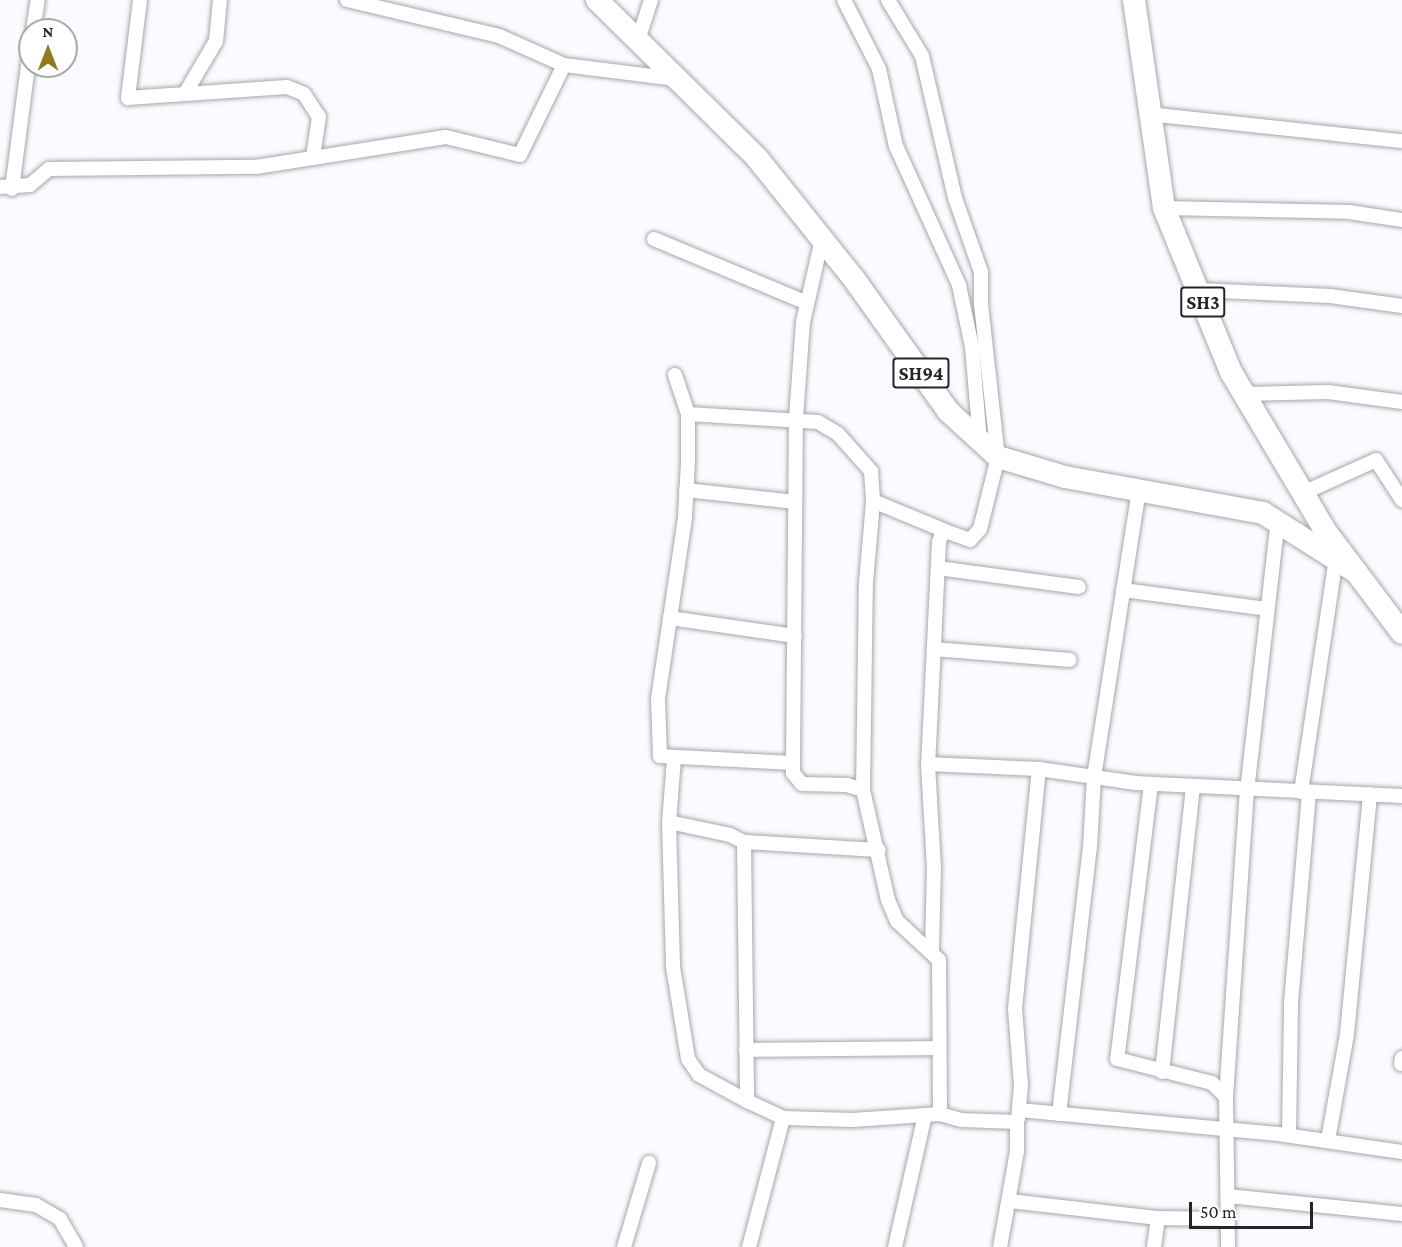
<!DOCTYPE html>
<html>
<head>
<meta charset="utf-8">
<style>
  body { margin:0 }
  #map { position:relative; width:1402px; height:1247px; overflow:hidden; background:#f9fbff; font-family:"Crimson Pro",serif }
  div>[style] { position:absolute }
  .roads { filter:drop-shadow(0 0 2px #a5a7ac) drop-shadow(0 0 2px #a5a7ac) }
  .street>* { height:14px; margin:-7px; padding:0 7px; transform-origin:7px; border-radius:7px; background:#fff }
  .primary>* { height:22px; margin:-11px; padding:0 11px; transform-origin:11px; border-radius:11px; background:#fff }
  span { translate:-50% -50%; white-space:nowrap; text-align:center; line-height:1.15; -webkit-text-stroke:6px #fff; paint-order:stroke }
  .shield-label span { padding:2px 4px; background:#fff; border:2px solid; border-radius:4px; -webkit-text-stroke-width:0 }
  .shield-label { font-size:20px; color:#242526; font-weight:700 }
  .north { position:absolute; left:18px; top:18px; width:60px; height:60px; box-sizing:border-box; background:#fff; border:2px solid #a7a8a8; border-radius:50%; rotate:0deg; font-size:16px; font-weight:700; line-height:24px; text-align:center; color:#242526 }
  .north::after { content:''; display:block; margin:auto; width:21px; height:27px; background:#8c7a1f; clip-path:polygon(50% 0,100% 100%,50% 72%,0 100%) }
  .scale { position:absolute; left:1189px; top:1202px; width:124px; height:27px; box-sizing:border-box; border:3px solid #242526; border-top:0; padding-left:8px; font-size:18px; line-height:21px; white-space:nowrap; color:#242526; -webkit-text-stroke:4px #fff; paint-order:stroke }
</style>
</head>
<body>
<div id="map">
  <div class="roads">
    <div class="street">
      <i style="left:140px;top:0;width:99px;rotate:97deg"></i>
      <i style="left:128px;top:98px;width:159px;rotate:-4deg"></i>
      <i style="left:287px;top:87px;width:18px;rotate:22deg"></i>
      <i style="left:304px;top:94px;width:27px;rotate:57deg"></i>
      <i style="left:319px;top:117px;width:40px;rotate:98.5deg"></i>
      <i style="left:347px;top:0;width:156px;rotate:13.3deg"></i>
      <i style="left:499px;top:36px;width:71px;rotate:24deg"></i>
      <i style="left:844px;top:0;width:77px;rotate:63.1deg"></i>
      <i style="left:879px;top:69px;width:79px;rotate:77.6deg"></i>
      <i style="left:896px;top:146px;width:153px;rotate:65.6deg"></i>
      <i style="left:959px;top:285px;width:63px;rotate:78.2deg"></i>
      <i style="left:972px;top:347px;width:93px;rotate:85.1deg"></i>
      <i style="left:888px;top:0;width:66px;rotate:58.7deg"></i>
      <i style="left:922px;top:56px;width:146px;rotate:76.9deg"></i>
      <i style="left:955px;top:198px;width:78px;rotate:70.6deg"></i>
      <i style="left:981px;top:272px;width:32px;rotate:90deg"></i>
      <i style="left:981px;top:304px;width:154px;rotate:83.7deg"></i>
      <i style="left:998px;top:457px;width:74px;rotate:104deg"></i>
      <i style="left:980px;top:529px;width:15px;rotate:132deg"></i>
      <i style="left:970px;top:540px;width:29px;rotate:-160deg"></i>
      <i style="left:943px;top:530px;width:13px;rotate:108deg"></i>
      <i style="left:939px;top:542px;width:222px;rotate:92.8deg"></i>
      <i style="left:928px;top:764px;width:111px;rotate:2.6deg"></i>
      <i style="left:1039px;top:769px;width:98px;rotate:8.2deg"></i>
      <i style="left:1136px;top:783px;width:266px;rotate:2.8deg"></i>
      <i style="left:33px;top:30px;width:30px;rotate:-81deg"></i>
      <i style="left:638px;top:40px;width:42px;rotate:-72deg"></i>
      <i style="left:186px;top:92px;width:59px;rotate:-59.5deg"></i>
      <i style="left:216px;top:41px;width:41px;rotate:-84.4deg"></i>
      <i style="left:1148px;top:114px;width:255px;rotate:6.1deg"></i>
      <i style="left:0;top:187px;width:30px;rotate:-4deg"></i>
      <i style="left:30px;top:185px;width:25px;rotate:-40deg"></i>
      <i style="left:49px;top:169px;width:207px;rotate:-0.6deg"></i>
      <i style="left:256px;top:167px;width:192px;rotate:-9deg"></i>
      <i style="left:446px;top:137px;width:76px;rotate:13.7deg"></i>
      <i style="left:520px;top:155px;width:100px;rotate:-63.9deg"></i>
      <i style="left:564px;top:65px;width:113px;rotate:7.1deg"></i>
      <i style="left:12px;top:189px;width:139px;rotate:-82.6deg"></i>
      <i style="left:1164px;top:208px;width:185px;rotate:1.2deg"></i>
      <i style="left:1349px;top:212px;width:54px;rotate:8.6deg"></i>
      <i style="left:654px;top:239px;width:166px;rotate:22.7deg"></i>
      <i style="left:822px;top:239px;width:85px;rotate:102.9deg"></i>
      <i style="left:803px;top:322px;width:96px;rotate:94.2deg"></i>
      <i style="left:796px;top:418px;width:355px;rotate:90.5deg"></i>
      <i style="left:793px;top:773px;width:14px;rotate:51deg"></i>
      <i style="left:802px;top:784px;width:45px;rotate:1.3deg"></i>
      <i style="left:847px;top:785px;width:17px;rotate:17deg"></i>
      <i style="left:863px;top:790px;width:113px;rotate:77.2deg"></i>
      <i style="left:888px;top:900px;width:23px;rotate:67deg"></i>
      <i style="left:897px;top:921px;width:57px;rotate:42.9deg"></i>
      <i style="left:939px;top:960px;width:154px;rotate:89.6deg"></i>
      <i style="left:940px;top:1114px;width:22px;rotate:16deg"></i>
      <i style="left:961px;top:1120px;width:56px;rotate:2deg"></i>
      <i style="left:1017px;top:1122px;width:29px;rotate:90deg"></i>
      <i style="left:1017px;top:1151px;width:97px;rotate:100deg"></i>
      <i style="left:1198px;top:290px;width:132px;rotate:2.6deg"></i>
      <i style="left:1330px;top:296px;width:73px;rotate:7.9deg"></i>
      <i style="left:675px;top:375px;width:41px;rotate:71.6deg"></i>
      <i style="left:688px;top:414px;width:48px;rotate:90deg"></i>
      <i style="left:688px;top:462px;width:56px;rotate:93.1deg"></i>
      <i style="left:685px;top:518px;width:183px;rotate:98.5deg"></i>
      <i style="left:658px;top:699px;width:57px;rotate:88deg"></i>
      <i style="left:660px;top:756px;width:132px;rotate:3deg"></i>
      <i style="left:1245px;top:394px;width:83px;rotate:-1.4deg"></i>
      <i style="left:1328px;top:392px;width:75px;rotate:7.7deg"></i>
      <i style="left:688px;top:414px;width:130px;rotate:3.5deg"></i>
      <i style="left:818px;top:422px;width:23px;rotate:31deg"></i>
      <i style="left:838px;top:434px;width:50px;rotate:48.3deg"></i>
      <i style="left:871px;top:471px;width:30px;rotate:86deg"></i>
      <i style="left:686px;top:490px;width:110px;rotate:6.3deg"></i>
      <i style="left:1303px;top:493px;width:80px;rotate:-24.3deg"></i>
      <i style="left:1376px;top:460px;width:48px;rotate:57deg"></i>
      <i style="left:938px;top:568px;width:142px;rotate:7.7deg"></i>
      <i style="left:1123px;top:590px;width:145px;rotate:7.5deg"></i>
      <i style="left:670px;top:618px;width:126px;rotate:8.2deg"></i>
      <i style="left:934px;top:649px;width:136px;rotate:4.6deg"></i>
      <i style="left:674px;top:759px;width:63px;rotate:94.5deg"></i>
      <i style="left:669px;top:822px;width:145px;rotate:88.4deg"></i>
      <i style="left:673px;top:967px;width:93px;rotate:80.7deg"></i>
      <i style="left:688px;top:1059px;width:19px;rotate:55deg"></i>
      <i style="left:699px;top:1075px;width:55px;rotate:28.4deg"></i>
      <i style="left:928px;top:764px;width:103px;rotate:86.7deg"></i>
      <i style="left:934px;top:867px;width:83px;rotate:91.4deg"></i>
      <i style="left:1151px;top:784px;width:277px;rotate:97deg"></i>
      <i style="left:1117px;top:1059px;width:98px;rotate:14.2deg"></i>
      <i style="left:1212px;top:1083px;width:20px;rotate:45deg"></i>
      <i style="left:1226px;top:1097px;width:150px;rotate:89.2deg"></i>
      <i style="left:863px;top:790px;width:207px;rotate:-89.2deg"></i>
      <i style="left:866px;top:583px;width:82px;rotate:-85.1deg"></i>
      <i style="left:873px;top:501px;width:76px;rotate:22.5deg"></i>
      <i style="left:1301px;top:792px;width:236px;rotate:-81.5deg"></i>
      <i style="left:669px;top:822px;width:62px;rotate:12deg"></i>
      <i style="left:730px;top:835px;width:16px;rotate:27deg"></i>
      <i style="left:744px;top:842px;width:259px;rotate:89.3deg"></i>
      <i style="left:747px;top:1101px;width:40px;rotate:25deg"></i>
      <i style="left:783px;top:1118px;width:70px;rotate:1.6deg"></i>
      <i style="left:853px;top:1120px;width:87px;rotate:-3.9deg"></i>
      <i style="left:744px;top:842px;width:135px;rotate:3.4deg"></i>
      <i style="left:746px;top:1050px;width:192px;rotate:-0.6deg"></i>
      <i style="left:1401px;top:1064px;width:6px;rotate:-81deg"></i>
      <i style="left:1162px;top:1072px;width:287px;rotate:-83.8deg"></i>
      <i style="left:1226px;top:1097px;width:307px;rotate:-86.1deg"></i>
      <i style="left:1247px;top:791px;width:272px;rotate:-83.5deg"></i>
      <i style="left:1019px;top:1110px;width:260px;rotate:5.3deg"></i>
      <i style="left:1278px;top:1134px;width:125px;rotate:8.3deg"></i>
      <i style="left:1059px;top:1114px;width:268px;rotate:-83.4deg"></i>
      <i style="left:1090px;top:848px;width:71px;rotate:-86.8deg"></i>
      <i style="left:1094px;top:777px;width:290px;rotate:-81.1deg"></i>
      <i style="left:1018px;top:1119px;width:34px;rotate:-85deg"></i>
      <i style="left:1021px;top:1085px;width:76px;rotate:-94.5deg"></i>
      <i style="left:1015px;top:1009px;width:241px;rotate:-84.3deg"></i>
      <i style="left:1289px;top:1135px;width:132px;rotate:-89.1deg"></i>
      <i style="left:1291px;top:1003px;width:211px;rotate:-85.1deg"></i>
      <i style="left:1328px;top:1140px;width:108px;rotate:-79.8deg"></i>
      <i style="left:1347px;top:1034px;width:241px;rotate:-84.5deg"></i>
      <i style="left:1228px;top:1196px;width:175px;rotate:5.9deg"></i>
      <i style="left:0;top:1200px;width:36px;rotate:8deg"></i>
      <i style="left:36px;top:1205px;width:28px;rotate:30deg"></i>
      <i style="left:60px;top:1219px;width:32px;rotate:60deg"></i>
      <i style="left:1010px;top:1201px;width:149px;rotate:6.6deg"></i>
      <i style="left:1158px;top:1218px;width:29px;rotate:98deg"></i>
      <i style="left:1158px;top:1218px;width:70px;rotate:0.8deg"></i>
      <i style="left:624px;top:1247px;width:88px;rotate:-73.4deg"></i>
      <i style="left:749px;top:1247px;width:133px;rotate:-75.2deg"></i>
      <i style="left:895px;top:1247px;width:135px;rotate:-77.2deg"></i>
    </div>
    <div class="primary">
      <i style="left:597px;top:0;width:225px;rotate:44.6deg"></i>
      <i style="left:757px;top:158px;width:155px;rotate:51.3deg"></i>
      <i style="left:854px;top:279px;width:162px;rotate:54.5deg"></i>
      <i style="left:948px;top:411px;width:68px;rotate:42.6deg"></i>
      <i style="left:998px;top:457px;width:70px;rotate:16.6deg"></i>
      <i style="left:1065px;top:477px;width:201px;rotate:10.3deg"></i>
      <i style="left:1263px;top:513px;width:110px;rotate:32.4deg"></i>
      <i style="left:1134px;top:0;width:210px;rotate:81.8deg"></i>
      <i style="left:1164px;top:208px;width:177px;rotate:67.8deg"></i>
      <i style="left:1231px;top:372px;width:186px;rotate:59.3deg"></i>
      <i style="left:1326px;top:532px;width:126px;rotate:53deg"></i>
    </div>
  </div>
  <div class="shield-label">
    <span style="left:1203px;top:302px">SH3</span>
    <span style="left:921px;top:373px">SH94</span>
  </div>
  <div class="north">N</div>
  <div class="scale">50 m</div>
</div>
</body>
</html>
